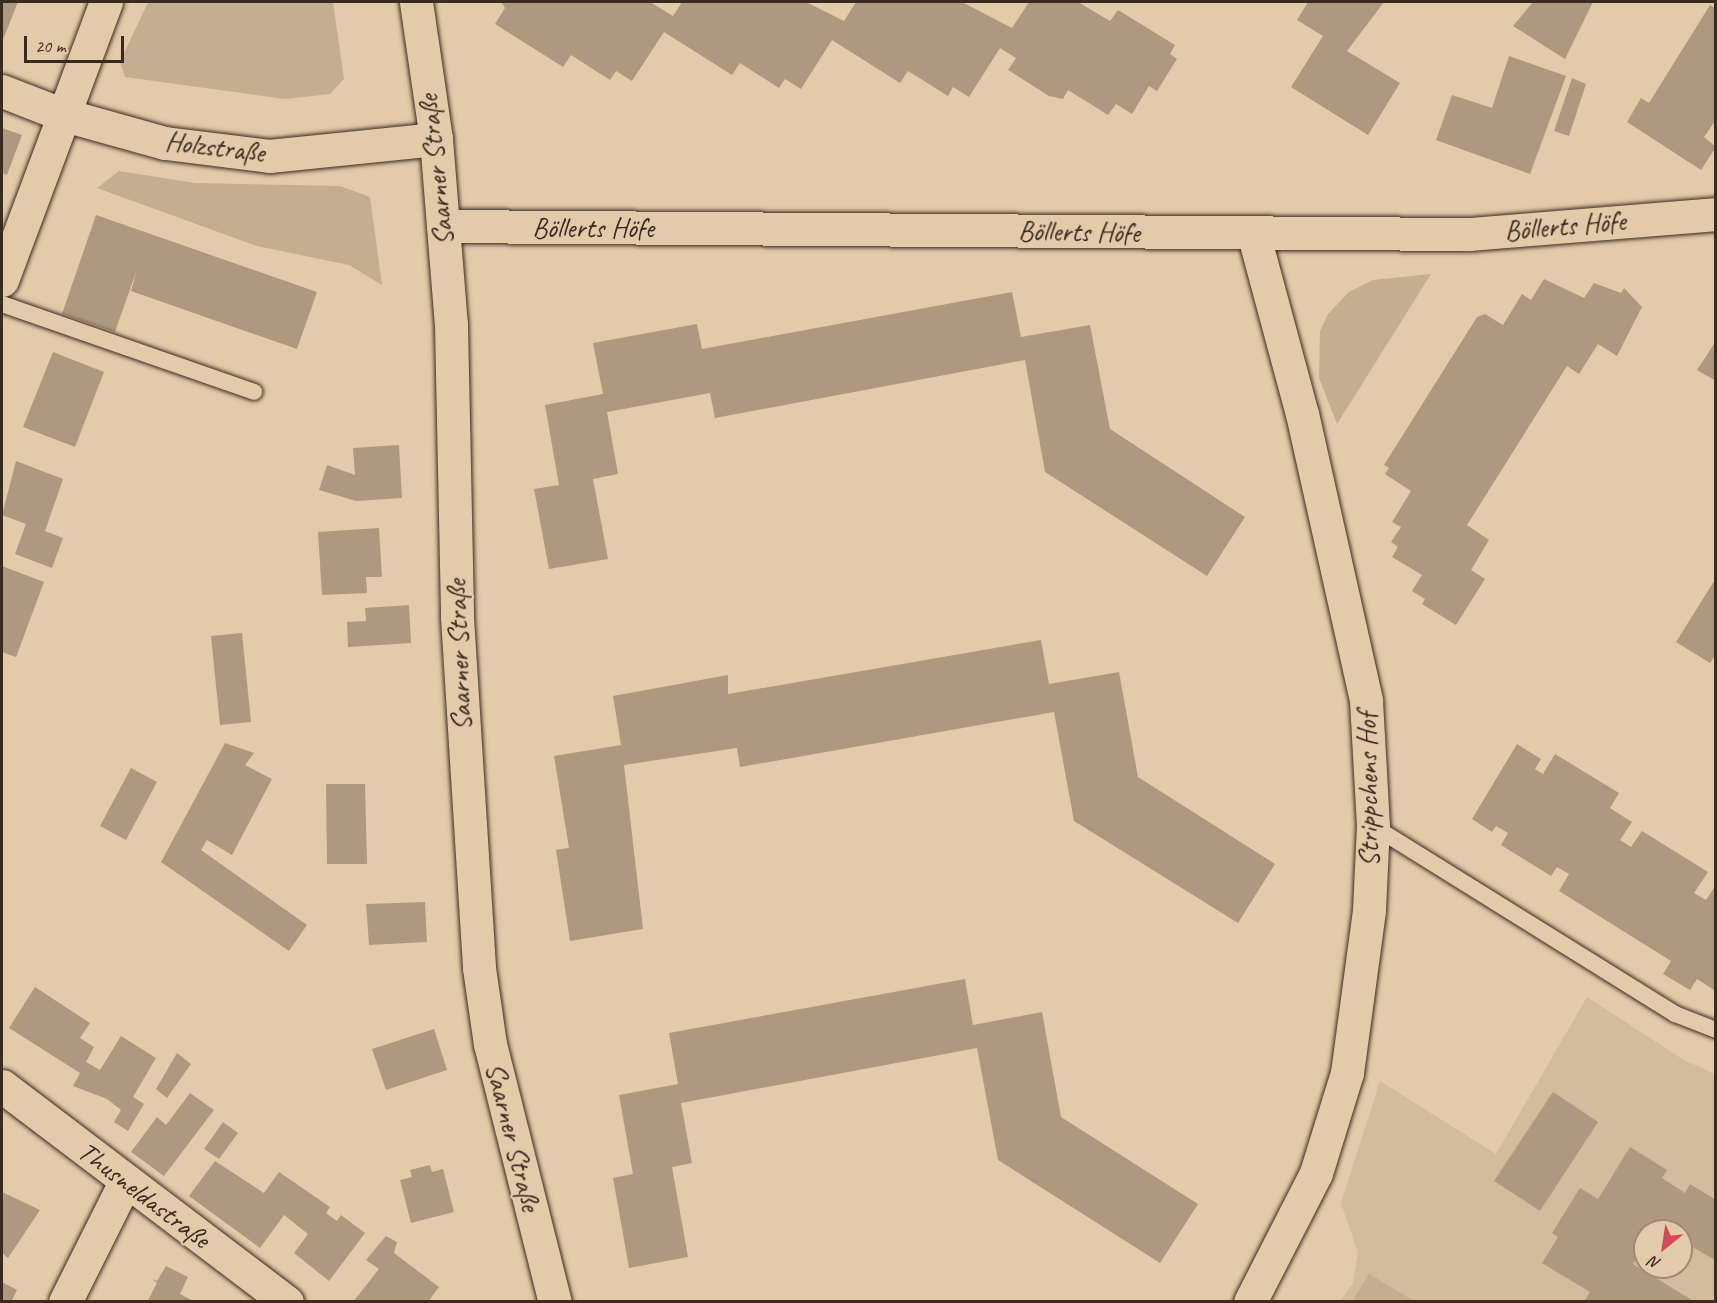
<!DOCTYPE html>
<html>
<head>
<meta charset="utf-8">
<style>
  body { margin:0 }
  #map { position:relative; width:1717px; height:1303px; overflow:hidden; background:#e3caab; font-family:Caveat,sans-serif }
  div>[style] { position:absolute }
  .built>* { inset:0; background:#d3bb9e }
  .green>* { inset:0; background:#c5ad91 }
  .building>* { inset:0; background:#af9880 }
  .roads { filter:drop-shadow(0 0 2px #3b2a1e) drop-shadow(0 0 2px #3b2a1e) }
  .service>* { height:16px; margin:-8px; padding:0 8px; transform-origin:8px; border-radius:8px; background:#e3caab }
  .minor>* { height:33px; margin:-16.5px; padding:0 16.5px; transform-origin:16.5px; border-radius:16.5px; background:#e3caab }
  .secondary>* { height:33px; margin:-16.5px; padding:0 16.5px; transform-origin:16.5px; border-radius:16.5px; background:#e3caab }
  span { translate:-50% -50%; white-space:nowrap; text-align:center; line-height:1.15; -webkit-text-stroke:4.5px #e3caab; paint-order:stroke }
  .street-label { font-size:28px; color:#3b2a1e }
  .frame { position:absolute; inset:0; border:3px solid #3b2a1e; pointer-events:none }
  .north { position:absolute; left:1633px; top:1219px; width:60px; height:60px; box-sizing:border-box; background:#e3caab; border:2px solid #a08a73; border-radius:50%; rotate:210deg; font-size:16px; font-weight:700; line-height:24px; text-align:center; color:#3b2a1e }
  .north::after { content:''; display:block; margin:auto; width:21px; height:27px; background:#d1495b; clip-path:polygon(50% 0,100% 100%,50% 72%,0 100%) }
  .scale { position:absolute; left:24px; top:36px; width:100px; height:27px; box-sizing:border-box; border:3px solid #3b2a1e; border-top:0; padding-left:8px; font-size:18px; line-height:21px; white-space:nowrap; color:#3b2a1e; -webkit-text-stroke:4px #e3caab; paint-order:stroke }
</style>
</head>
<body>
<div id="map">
  <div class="built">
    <i style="clip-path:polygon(evenodd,1587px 997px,1684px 1060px,1715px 1074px,1715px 1301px,1340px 1302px,1353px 1283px,1358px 1252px,1341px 1203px,1380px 1081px,1496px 1154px,1587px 997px,1645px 1231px,1681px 1231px,1681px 1267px,1645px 1267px,1645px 1231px)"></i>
  </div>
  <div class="green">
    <i style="clip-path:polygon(148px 2px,333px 2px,344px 79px,330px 94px,285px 99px,125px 77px,120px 62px)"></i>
    <i style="clip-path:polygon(119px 171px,195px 183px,340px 186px,370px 197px,382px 285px,349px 265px,257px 246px,97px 188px)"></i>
    <i style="clip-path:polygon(1431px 274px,1337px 424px,1319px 378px,1320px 331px,1328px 314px,1349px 292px,1373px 280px)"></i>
    <i style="clip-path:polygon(1369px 1274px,1414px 1301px,1352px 1301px)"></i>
  </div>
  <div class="building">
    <i style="clip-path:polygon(2px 2px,18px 2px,2px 42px)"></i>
    <i style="clip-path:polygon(501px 2px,650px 2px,673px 16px,682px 2px,806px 2px,844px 21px,856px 2px,962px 2px,1012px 28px,1029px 2px,1078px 2px,1110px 21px,1118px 10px,1175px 45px,1170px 54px,1177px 59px,1157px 91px,1149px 86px,1132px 114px,1116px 104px,1108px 115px,1068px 90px,1063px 99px,1049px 96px,1008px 70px,1016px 58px,1000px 48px,969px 97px,953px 87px,948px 96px,908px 71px,900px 83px,832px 40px,801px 89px,785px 79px,779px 88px,740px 63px,732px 75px,664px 32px,632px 81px,616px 71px,610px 80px,571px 55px,563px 67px,495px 24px,505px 8px)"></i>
    <i style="clip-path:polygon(1308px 2px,1384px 2px,1347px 51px,1400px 83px,1368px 135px,1291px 87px,1323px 36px,1297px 20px)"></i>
    <i style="clip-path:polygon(1533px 2px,1593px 2px,1565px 59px,1513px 26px)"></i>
    <i style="clip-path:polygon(1710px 5px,1716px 8px,1716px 120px,1704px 137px,1716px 147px,1701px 170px,1627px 122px,1641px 98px,1649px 103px)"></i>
    <i style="clip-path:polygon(1509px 56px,1566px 76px,1530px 174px,1436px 140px,1452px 95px,1492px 108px)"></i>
    <i style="clip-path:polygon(1572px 78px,1586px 84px,1569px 136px,1554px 131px)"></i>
    <i style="clip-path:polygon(2px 128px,22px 135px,7px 175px,2px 173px)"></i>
    <i style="clip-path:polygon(96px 215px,317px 292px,297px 349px,131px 291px,137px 269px,115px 332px,62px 314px)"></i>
    <i style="clip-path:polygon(1544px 279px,1584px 298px,1594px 283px,1621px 293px,1624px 288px,1642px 307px,1617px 356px,1598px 344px,1579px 374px,1567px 366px,1467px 525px,1489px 540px,1471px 570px,1485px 579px,1456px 625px,1422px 604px,1425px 599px,1412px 591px,1422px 575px,1392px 557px,1398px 547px,1391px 542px,1401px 527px,1392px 522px,1411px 491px,1385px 474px,1389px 468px,1384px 465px,1477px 317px,1485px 314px,1503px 325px,1522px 294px,1531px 300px)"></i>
    <i style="clip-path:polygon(1012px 292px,1021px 337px,1090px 325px,1110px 429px,1245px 517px,1207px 576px,1045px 472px,1025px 360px,715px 418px,710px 393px,607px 412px,618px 474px,593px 479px,608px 559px,549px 569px,534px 489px,559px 485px,545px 405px,603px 394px,593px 343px,697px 324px,702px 349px)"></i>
    <i style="clip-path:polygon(1716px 341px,1716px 381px,1697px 370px)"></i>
    <i style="clip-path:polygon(53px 352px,104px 372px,75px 447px,23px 427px)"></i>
    <i style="clip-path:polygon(399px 445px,402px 498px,356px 501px,319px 490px,327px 465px,355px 475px,353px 448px)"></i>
    <i style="clip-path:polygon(16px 461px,63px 479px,45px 531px,63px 538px,52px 568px,15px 554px,26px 524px,2px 515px)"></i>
    <i style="clip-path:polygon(379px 528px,382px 577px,366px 577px,367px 593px,322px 595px,318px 532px)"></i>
    <i style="clip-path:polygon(2px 566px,44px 582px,16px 657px,2px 652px)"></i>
    <i style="clip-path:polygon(1716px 578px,1716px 654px,1710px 663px,1676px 642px)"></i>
    <i style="clip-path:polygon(409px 605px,411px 643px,348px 647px,347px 622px,366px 621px,365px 608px)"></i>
    <i style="clip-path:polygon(242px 633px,251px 722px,220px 725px,211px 636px)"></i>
    <i style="clip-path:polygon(1041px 640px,1049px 684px,1119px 672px,1138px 777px,1275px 864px,1238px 923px,1074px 821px,1054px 712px,740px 767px,737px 748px,624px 765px,643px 929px,570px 941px,556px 850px,569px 848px,554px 756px,621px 745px,613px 696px,728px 675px,728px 694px)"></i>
    <i style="clip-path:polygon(225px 743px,254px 753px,245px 765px,272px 779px,232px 855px,207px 840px,201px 850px,307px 925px,289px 951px,161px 862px)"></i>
    <i style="clip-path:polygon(1517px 744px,1541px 759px,1535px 769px,1543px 774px,1555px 754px,1619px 793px,1610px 808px,1632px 822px,1620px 840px,1631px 847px,1642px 831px,1708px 872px,1694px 893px,1706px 900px,1716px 885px,1714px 990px,1697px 979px,1690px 990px,1663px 974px,1671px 961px,1559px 891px,1569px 874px,1557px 867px,1551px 876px,1501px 845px,1508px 833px,1496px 826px,1492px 832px,1472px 819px)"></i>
    <i style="clip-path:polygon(131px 768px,157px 782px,126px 840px,100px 826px)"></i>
    <i style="clip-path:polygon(326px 784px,365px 784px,367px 864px,327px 864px)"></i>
    <i style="clip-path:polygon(425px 902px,427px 942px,369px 945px,366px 904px)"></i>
    <i style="clip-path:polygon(965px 979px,973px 1025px,1042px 1012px,1061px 1117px,1198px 1204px,1160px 1263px,998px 1160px,977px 1048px,681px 1103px,692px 1163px,672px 1167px,688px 1257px,629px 1268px,613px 1178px,633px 1174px,619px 1095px,678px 1084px,669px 1033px)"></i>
    <i style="clip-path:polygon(35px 987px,90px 1023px,80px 1038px,94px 1047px,86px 1062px,100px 1070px,121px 1036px,156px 1058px,133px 1097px,144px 1104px,128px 1131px,114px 1122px,121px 1110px,107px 1099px,73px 1086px,80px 1073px,9px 1028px)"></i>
    <i style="clip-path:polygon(434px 1029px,447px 1070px,386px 1090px,372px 1049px)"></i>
    <i style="clip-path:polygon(177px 1053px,191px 1064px,167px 1098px,156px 1089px)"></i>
    <i style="clip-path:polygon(1553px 1092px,1598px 1122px,1540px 1211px,1494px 1181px)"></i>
    <i style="clip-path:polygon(190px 1093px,214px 1110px,164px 1176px,131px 1152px,157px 1117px,166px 1125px)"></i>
    <i style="clip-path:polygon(223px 1122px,238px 1133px,219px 1159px,204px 1149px)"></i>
    <i style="clip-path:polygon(1630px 1147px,1667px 1170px,1662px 1178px,1685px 1193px,1690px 1184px,1716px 1200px,1716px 1261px,1681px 1240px,1681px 1231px,1663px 1229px,1645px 1231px,1645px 1245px,1633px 1264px,1695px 1302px,1584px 1302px,1590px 1292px,1542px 1263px,1558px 1237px,1552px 1233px,1580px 1188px,1598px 1199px)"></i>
    <i style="clip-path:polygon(215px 1161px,264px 1193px,279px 1172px,330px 1207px,326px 1213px,337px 1221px,341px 1215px,365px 1233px,329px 1281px,294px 1253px,308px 1234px,284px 1215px,260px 1248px,189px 1196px)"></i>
    <i style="clip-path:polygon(430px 1165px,432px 1172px,443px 1169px,454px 1212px,411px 1223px,400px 1180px,412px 1177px,410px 1170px)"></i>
    <i style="clip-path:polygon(3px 1185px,2px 1192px,40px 1210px,8px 1258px,2px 1253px,2px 1188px)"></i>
    <i style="clip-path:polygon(386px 1236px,397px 1242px,394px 1253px,439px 1287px,428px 1302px,353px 1302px,379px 1269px,366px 1260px)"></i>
    <i style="clip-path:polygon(166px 1266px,188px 1277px,180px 1294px,195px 1302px,147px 1302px,157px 1283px,152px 1279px,157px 1281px)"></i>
    <i style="clip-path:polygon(2px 1282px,17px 1290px,11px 1302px,2px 1302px)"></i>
  </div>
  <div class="roads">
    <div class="service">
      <i style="left:2px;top:304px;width:267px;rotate:19.2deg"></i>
      <i style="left:1373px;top:826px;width:356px;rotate:31.9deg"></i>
      <i style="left:1675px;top:1014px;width:44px;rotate:21.3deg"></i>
    </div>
    <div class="minor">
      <i style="left:2px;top:91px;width:63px;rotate:21.3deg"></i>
      <i style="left:61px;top:114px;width:108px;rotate:15.6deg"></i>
      <i style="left:165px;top:143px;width:105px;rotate:7.1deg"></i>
      <i style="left:269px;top:156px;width:168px;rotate:-5.8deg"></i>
      <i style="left:443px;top:226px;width:1026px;rotate:0.45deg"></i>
      <i style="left:1469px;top:234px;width:248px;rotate:-4.6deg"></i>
      <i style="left:2px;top:280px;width:297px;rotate:-69.5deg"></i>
      <i style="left:2px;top:1086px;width:358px;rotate:37.2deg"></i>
      <i style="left:65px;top:1302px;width:134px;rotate:-63.4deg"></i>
      <i style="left:1250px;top:1302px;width:145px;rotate:-62.9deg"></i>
      <i style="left:1316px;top:1173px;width:105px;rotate:-72.8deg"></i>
      <i style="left:1347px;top:1073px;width:164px;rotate:-82.3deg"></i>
      <i style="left:1369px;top:910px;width:84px;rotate:-87.3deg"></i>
      <i style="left:1373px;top:826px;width:126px;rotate:-93.2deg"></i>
      <i style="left:1366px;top:700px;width:293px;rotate:-102.6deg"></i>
      <i style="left:1302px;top:414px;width:188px;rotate:-105.1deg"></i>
    </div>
    <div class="secondary">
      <i style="left:416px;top:2px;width:138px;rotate:81.7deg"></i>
      <i style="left:436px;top:139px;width:187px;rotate:85.4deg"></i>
      <i style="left:451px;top:325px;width:292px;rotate:88.8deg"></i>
      <i style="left:457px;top:617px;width:352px;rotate:86.4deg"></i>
      <i style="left:479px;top:968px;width:77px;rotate:81.8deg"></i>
      <i style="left:490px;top:1044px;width:266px;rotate:75.9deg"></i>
    </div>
  </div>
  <div class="street-label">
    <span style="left:215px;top:147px;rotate:7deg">Holzstraße</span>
    <span style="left:436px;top:170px;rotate:-96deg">Saarner Straße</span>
    <span style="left:1565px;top:226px;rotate:-5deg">Böllerts Höfe</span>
    <span style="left:593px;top:228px">Böllerts Höfe</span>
    <span style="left:1079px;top:232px;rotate:1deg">Böllerts Höfe</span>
    <span style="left:459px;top:655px;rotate:-92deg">Saarner Straße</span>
    <span style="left:1368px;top:790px;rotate:-91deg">Strippchens Hof</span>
    <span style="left:513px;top:1137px;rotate:76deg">Saarner Straße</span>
    <span style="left:144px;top:1195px;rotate:37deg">Thusneldastraße</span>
  </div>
  <div class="frame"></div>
  <div class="north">N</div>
  <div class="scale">20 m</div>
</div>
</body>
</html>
